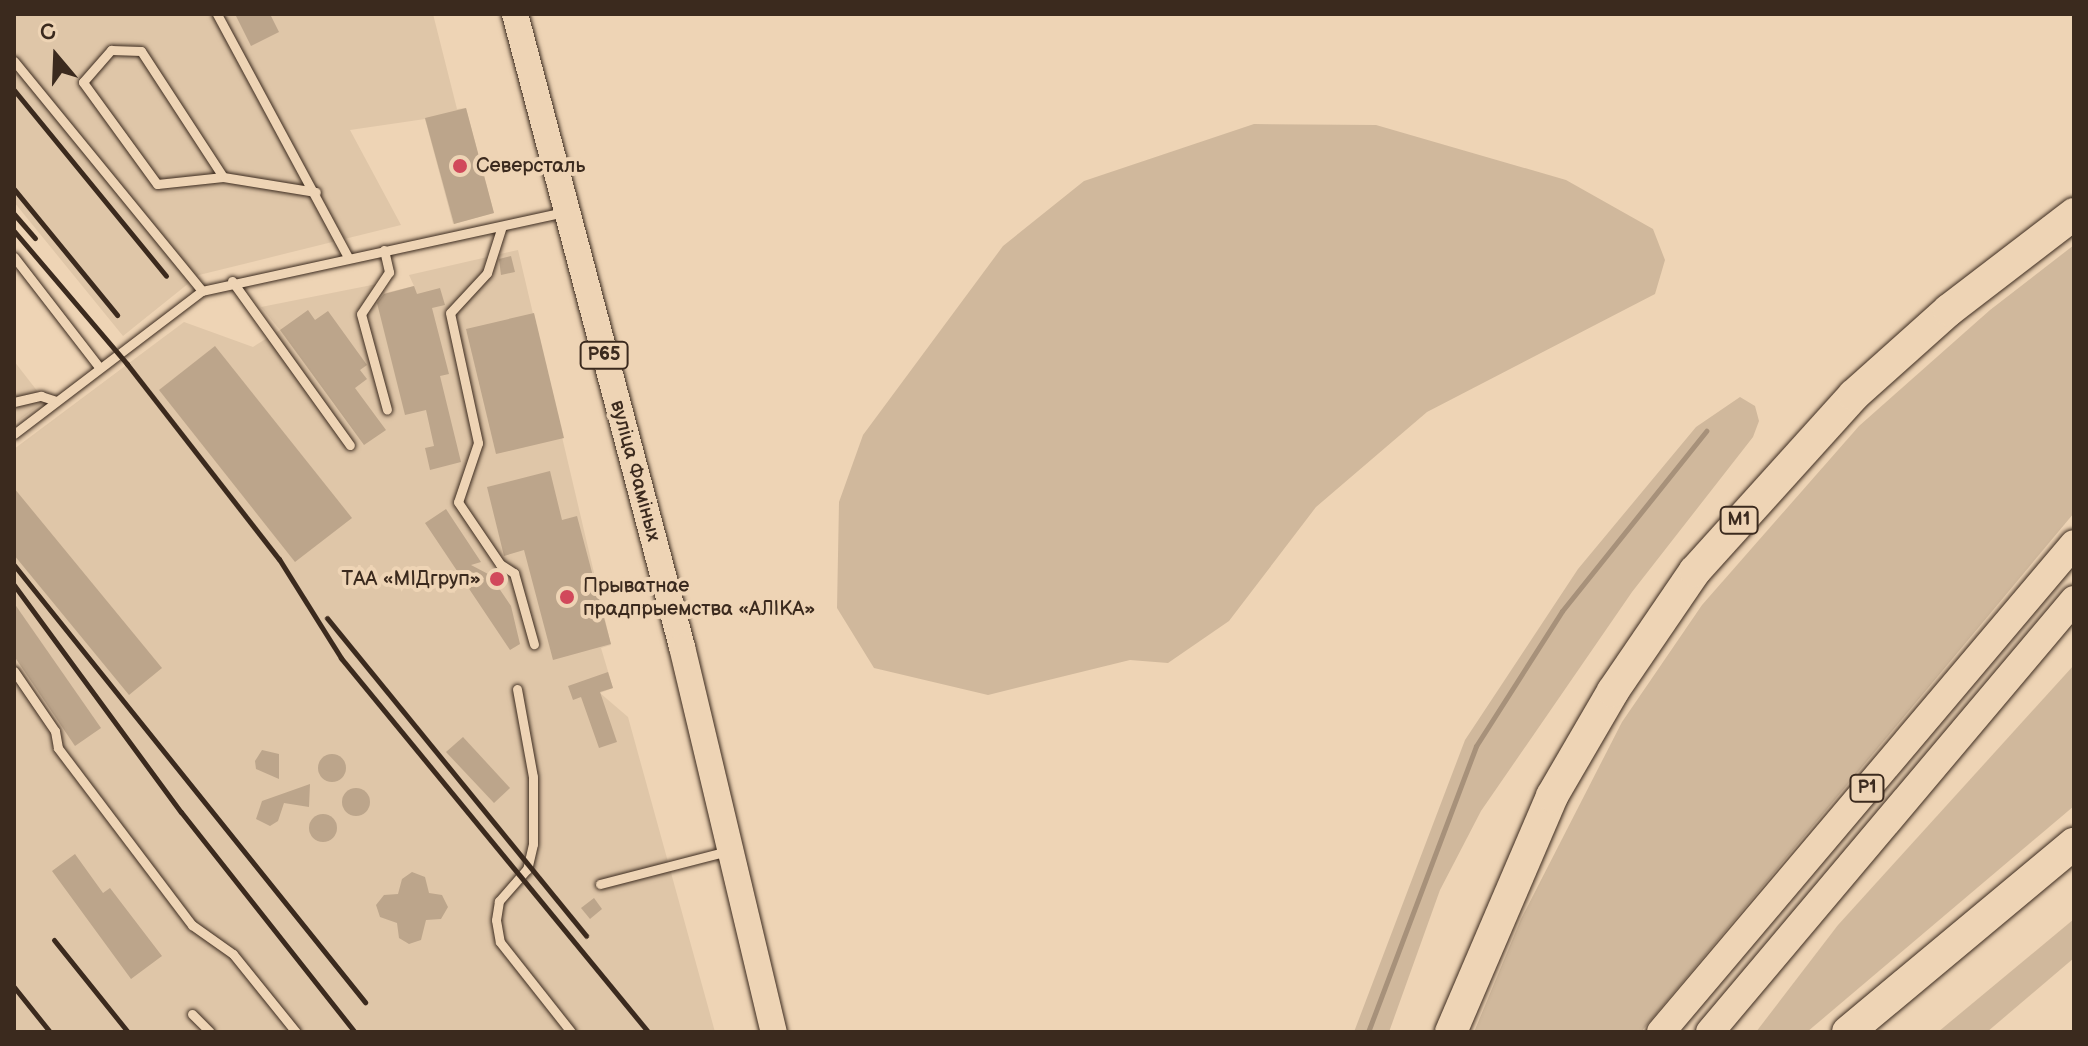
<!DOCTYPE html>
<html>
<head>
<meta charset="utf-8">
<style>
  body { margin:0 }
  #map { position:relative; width:2088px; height:1046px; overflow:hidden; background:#eed4b5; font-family:"Balsamiq Sans",sans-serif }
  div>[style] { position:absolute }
  .built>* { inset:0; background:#dfc6a8 }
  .green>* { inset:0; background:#d0b89c }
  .stream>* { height:5px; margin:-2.5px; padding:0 2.5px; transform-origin:2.5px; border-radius:2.5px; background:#a7917a }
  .building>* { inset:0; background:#bca58b }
  .round { border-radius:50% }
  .roads { filter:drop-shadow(0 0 2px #3b2a1e) drop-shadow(0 0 2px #3b2a1e) }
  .service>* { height:9px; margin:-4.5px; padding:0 4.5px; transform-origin:4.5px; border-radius:4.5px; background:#eed4b5 }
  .primary>* { height:26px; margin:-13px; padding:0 13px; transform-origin:13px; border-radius:13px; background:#eed4b5 }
  .trunk>* { height:28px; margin:-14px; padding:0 14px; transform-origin:14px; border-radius:14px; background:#eed4b5 }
  .motorway>* { height:32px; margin:-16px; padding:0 16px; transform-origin:16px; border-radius:16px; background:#eed4b5 }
  .rail>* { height:5px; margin:-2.5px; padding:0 2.5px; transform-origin:2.5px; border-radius:2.5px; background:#3b2a1e }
  .dots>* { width:22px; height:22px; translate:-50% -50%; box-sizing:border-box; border:4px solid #eed4b5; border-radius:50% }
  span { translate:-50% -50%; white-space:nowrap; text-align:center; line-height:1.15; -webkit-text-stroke:8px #eed4b5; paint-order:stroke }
  .shield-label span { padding:2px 6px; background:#eed4b5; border:2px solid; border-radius:6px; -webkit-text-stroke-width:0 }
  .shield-label { font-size:18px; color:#3b2a1e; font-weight:700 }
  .poi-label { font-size:20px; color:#3b2a1e }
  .left { translate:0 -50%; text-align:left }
  .right { translate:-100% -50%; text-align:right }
  .street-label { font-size:20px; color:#3b2a1e }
  .frame { position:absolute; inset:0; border:16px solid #3b2a1e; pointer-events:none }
  .north { position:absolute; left:16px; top:16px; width:80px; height:80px; -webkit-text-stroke:6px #eed4b5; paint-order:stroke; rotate:341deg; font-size:22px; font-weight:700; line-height:32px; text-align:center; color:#3b2a1e }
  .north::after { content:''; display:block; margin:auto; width:28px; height:36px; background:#3b2a1e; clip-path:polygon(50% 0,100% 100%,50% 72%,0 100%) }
</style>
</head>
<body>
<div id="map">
  <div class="built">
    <i style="clip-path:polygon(14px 14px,433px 14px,457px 109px,466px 108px,494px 213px,453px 224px,425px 119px,350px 130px,401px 225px,199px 275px,123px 336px,14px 202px)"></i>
    <i style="clip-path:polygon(518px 250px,611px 645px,601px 648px,613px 688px,600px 693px,628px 717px,715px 1032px,14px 1032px,14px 449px,184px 322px,253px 347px,280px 330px,261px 307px,382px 283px,385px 293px,414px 286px,409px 275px)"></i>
    <i style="clip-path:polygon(14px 361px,45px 401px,14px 424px)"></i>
  </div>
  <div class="green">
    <i style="clip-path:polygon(1254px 124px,1376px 125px,1566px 180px,1653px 229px,1665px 260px,1655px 294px,1427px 412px,1316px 507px,1229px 621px,1168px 663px,1130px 660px,988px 695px,874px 668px,837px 608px,839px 502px,863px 435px,1003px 246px,1084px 181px)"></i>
    <i style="clip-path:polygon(2074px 245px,2074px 513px,1641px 1032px,1474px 1032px,1521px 919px,1622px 722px,1702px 605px,1859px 426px,1990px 310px)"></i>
    <i style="clip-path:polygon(1740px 397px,1755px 406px,1759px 421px,1753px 437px,1632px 592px,1481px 811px,1440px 890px,1389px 1032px,1354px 1032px,1465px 740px,1578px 569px,1696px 427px)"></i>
    <i style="clip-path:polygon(2074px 665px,2074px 806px,1807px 1032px,1756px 1032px,1838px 925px)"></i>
    <i style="clip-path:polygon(2074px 919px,2074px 958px,1987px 1032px,1938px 1032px)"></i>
  </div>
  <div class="stream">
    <i style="left:1368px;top:1032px;width:306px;rotate:-69.3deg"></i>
    <i style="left:1476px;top:746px;width:160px;rotate:-57.5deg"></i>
    <i style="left:1562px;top:611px;width:231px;rotate:-51.3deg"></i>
  </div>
  <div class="building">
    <i style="clip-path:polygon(235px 14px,270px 14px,279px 32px,251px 46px)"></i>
    <i style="clip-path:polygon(466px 108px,494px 213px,454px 224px,425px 118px)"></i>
    <i style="clip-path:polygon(511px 256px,515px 272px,501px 275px,499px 259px)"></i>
    <i style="clip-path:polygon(414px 286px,417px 294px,440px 288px,445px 305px,432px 308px,449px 374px,440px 376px,461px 462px,430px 470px,425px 448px,434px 446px,426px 410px,405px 415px,377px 303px,384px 294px)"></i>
    <i style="clip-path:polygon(308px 310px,315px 320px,328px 311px,367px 365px,360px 370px,367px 379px,355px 388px,386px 430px,364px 445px,280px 330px)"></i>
    <i style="clip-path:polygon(534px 313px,564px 438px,496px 454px,466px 329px)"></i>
    <i style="clip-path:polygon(215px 346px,352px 518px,295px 562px,159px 390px)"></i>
    <i style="clip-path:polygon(550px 471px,562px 520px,577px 516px,611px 644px,553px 660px,524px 550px,504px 556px,487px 487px)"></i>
    <i style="clip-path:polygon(14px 488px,162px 668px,129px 695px,14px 555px)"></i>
    <i style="clip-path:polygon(446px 509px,481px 562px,471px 565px,490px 575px,511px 606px,520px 644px,510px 650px,425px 523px)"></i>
    <i style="clip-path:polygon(14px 603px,101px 728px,75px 746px,14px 656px)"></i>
    <i style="clip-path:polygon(608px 672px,613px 688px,600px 692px,617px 742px,599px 748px,581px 697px,573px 700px,568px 686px)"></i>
    <i style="clip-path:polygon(463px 737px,510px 788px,494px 803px,446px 752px)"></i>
    <i style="clip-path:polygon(262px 750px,279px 754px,279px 779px,256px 769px,255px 761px)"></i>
    <i class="round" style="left:318px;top:754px;width:28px;height:28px"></i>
    <i style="clip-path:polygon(310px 784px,309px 807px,284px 803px,278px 821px,270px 826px,256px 819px,262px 801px)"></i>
    <i class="round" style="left:342px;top:788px;width:28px;height:28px"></i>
    <i class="round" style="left:309px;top:814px;width:28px;height:28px"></i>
    <i style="clip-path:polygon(75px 854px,103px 893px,110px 888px,162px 956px,131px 979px,52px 871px)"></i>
    <i style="clip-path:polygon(412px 872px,425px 877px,429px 893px,442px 895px,448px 907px,441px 919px,426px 920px,421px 940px,409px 944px,399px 938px,397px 923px,380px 917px,376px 905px,384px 895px,398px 894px,402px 879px)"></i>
    <i style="clip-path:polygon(594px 898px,602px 909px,590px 919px,581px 908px)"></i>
  </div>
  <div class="roads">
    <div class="service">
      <i style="left:217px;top:14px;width:276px;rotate:61.7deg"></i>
      <i style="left:14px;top:61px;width:297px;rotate:50.7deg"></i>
      <i style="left:223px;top:177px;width:66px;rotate:173.9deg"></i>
      <i style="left:157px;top:184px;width:126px;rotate:-126deg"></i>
      <i style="left:83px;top:82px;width:43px;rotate:-48.8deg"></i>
      <i style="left:111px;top:50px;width:30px;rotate:2deg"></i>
      <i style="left:141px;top:51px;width:150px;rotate:56.9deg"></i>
      <i style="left:223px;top:177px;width:94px;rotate:9.2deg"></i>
      <i style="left:502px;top:226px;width:49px;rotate:107.7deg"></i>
      <i style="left:487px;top:273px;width:54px;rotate:132.8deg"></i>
      <i style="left:450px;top:313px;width:133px;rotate:77.8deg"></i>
      <i style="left:478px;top:443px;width:62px;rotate:108.7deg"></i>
      <i style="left:458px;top:502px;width:75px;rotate:55.9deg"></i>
      <i style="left:500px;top:564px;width:17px;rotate:33deg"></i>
      <i style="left:514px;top:573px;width:74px;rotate:74.3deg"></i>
      <i style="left:384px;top:250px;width:23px;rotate:77deg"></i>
      <i style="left:389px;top:272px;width:50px;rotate:123.7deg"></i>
      <i style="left:361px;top:314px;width:99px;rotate:74.8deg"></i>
      <i style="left:14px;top:257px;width:139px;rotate:52.3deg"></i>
      <i style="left:232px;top:281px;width:202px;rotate:54.3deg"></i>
      <i style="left:14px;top:402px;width:28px;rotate:-13deg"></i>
      <i style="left:41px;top:396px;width:16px;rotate:18deg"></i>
      <i style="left:14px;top:434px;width:236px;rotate:-37.3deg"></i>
      <i style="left:202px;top:291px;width:371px;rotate:-12.3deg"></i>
      <i style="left:14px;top:671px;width:73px;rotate:55.7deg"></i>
      <i style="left:55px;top:731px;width:17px;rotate:80deg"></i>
      <i style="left:58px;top:748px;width:222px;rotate:52.9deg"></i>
      <i style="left:192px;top:925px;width:50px;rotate:35.3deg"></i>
      <i style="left:233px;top:954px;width:100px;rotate:51.1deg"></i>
      <i style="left:517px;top:689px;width:89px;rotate:79.7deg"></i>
      <i style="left:533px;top:777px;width:67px;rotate:90deg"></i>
      <i style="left:533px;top:844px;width:26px;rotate:103deg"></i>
      <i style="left:527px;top:869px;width:43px;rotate:131.2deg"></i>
      <i style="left:499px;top:901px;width:19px;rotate:99deg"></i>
      <i style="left:496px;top:920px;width:22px;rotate:80deg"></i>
      <i style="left:500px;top:942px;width:115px;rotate:51.7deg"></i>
      <i style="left:600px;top:884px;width:132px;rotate:-14.5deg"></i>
      <i style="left:192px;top:1014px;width:25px;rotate:45deg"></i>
    </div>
    <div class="primary">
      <i style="left:515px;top:14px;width:655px;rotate:75.22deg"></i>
      <i style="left:682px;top:647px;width:396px;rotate:76.6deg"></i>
    </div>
    <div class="trunk">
      <i style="left:1661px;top:1032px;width:639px;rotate:-49.76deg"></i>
      <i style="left:1710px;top:1032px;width:565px;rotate:-49.88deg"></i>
    </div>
    <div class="motorway">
      <i style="left:1451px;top:1032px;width:257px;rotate:-66.8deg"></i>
      <i style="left:1552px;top:796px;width:121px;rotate:-59.8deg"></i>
      <i style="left:1613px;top:691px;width:145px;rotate:-55.7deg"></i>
      <i style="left:1695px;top:571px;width:237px;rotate:-47.9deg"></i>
      <i style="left:1854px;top:395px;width:127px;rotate:-41.8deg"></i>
      <i style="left:1949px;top:310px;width:158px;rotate:-37.5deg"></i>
      <i style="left:1848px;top:1032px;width:294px;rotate:-39.8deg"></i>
    </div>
  </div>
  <div class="rail">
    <i style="left:14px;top:90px;width:240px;rotate:50.7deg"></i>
    <i style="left:14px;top:189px;width:163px;rotate:50.7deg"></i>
    <i style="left:14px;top:214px;width:32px;rotate:49deg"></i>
    <i style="left:14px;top:231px;width:175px;rotate:49.6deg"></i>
    <i style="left:127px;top:364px;width:247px;rotate:52.1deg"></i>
    <i style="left:279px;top:559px;width:117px;rotate:57.9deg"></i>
    <i style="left:341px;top:658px;width:484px;rotate:50.6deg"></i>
    <i style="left:14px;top:565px;width:561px;rotate:51.23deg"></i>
    <i style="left:14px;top:585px;width:282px;rotate:53.7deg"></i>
    <i style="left:181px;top:812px;width:280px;rotate:51.7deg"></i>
    <i style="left:327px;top:618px;width:410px;rotate:50.8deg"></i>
    <i style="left:54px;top:940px;width:118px;rotate:51.2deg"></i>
    <i style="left:14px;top:987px;width:58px;rotate:51.3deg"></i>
  </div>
  <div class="dots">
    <i style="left:460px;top:166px;background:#d1495b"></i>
    <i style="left:497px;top:579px;background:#d1495b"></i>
    <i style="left:567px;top:597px;background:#d1495b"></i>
  </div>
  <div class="shield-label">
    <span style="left:604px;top:355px">Р65</span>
    <span style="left:1739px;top:520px">М1</span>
    <span style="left:1867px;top:788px">Р1</span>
  </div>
  <div class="poi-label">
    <span class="left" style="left:476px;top:166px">Северсталь</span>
    <span class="right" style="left:481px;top:579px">ТАА «МІДгруп»</span>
    <span class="left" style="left:583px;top:598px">Прыватнае<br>прадпрыемства «АЛІКА»</span>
  </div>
  <div class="street-label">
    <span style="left:635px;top:471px;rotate:75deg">вуліца Фаміных</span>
  </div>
  <div class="frame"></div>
  <div class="north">С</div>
</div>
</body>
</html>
